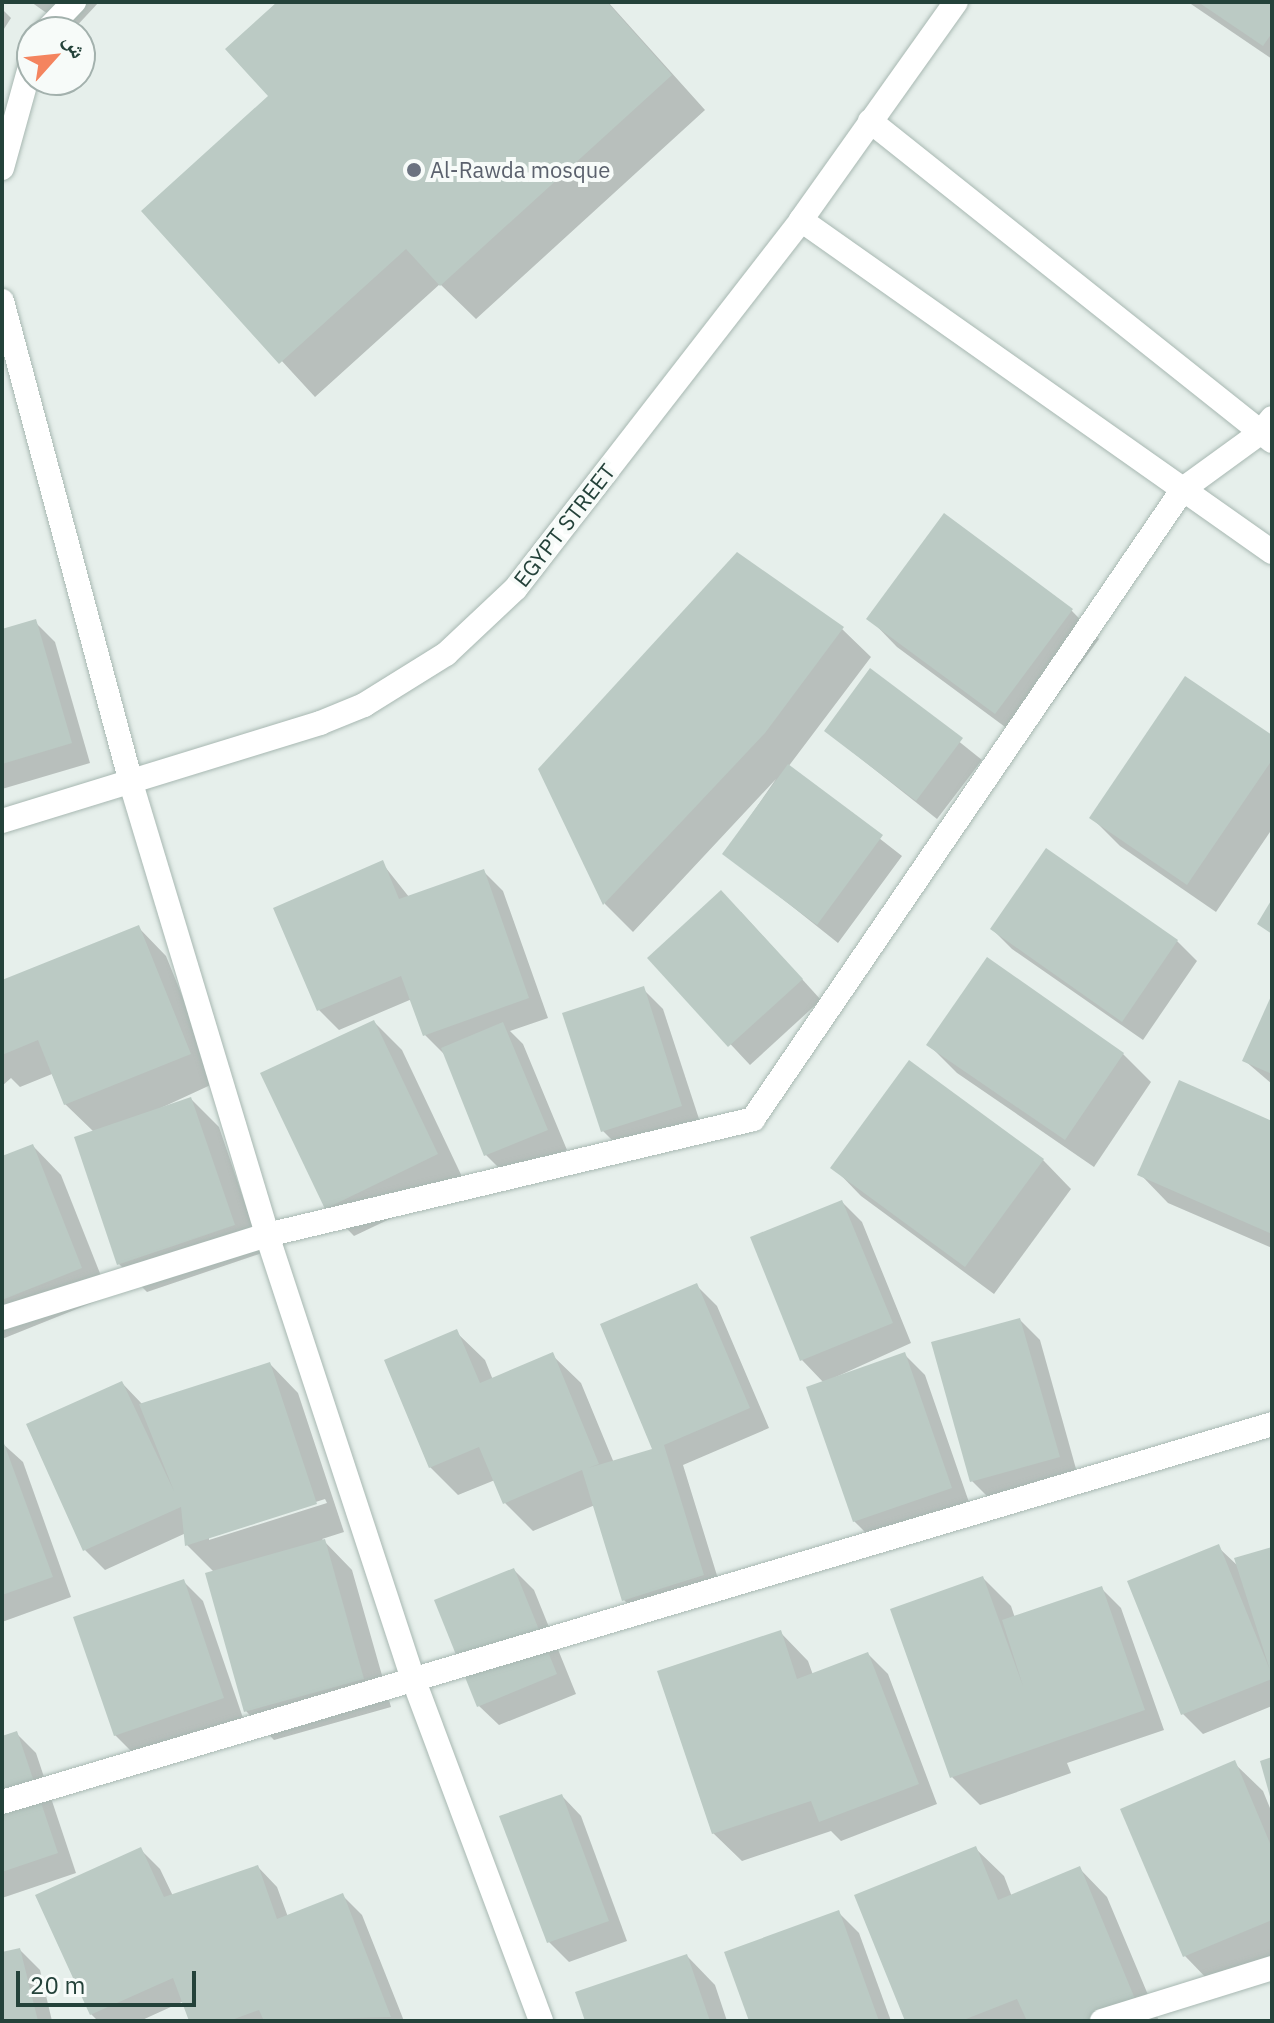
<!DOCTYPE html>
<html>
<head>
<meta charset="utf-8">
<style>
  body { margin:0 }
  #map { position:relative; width:1274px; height:2023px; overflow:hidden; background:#e6efeb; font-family:"IBM Plex Sans","Noto Naskh Arabic",sans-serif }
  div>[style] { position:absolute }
  .shadow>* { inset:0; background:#0003 }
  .building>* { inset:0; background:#bbcac4 }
  .roads { filter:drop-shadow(0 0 2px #a8b8b2) drop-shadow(0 0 2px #a8b8b2) }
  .street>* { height:24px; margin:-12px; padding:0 12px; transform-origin:12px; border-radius:12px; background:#fff }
  .secondary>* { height:24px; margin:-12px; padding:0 12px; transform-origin:12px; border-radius:12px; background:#fff }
  .dots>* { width:22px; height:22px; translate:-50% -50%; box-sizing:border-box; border:4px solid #f7fbf9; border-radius:50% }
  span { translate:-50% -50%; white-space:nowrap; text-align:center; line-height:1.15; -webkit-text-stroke:8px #f7fbf9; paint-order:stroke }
  .worship-label { font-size:22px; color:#5b616d }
  .left { translate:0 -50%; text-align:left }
  .street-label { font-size:22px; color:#24423a }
  .frame { position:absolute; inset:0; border:4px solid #24423a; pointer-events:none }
  .north { position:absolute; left:16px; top:16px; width:80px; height:80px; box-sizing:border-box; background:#f7fbf9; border:2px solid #a3b1ad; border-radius:50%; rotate:63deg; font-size:22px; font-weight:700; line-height:32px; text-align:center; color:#24423a }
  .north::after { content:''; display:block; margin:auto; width:28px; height:36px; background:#f4845f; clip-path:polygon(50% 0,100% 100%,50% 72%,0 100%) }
  .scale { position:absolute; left:16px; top:1971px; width:180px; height:36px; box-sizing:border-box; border:4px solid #24423a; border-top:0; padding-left:10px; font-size:24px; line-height:28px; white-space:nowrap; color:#24423a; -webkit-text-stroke:6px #f7fbf9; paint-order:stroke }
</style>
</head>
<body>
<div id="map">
  <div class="shadow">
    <i style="clip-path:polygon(31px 2px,99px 2px,72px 31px)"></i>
    <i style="clip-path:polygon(279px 2px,608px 2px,705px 110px,476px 319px,440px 284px,315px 397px,144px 211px,270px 96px)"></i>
    <i style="clip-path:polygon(1188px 2px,1272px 2px,1272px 59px)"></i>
    <i style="clip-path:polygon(2px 9px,11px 18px,2px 32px)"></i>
    <i style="clip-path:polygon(1071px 610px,1099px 639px,1024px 741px,897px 647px,869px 618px)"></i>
    <i style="clip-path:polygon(35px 622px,55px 642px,90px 763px,2px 789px,2px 631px)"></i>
    <i style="clip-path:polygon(842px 629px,871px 657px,788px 767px,902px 856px,838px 943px,725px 853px,776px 779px,633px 932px,605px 904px,540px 770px)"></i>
    <i style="clip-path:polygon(871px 671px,982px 760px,937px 819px,826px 731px)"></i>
    <i style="clip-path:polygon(1272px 738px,1272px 829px,1216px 912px,1120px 846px,1092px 818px)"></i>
    <i style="clip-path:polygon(382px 863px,409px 897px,483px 871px,503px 891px,548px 1018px,510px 1031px,523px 1044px,567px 1150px,506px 1175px,486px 1155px,446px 1056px,424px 1034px,412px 999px,339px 1030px,319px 1010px)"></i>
    <i style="clip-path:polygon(741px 912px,821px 1000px,750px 1065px,650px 958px)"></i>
    <i style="clip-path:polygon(138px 927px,166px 956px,217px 1082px,150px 1113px,191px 1099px,219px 1127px,262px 1253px,147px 1292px,119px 1264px,94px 1132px,65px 1104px,52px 1074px,20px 1087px,11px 1078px,2px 1086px,2px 982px)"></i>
    <i style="clip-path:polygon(992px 929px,1177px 941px,1197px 961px,1143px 1040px,1012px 949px)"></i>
    <i style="clip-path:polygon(988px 960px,1123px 1054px,1151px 1082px,1094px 1167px,957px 1073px,929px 1045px)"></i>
    <i style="clip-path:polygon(643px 989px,663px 1009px,701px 1125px,623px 1151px,603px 1131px)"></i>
    <i style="clip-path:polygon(1272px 998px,1272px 1084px,1244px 1060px)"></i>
    <i style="clip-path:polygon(374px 1022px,402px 1050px,465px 1183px,354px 1236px,326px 1207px)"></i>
    <i style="clip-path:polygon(1272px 1123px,1272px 1248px,1168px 1203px,1140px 1174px)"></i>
    <i style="clip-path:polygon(33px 1146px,61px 1175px,109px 1296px,2px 1339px,2px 1158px)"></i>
    <i style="clip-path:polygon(1043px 1160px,1071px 1189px,994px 1294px,861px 1196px,833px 1167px)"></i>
    <i style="clip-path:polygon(842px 1202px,862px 1222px,911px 1343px,827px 1381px,905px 1355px,925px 1375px,971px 1508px,874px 1541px,854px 1521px,824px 1383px,802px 1360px)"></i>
    <i style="clip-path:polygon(697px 1286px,717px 1306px,769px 1428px,683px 1465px,723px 1595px,644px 1620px,624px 1600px,595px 1505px,533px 1531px,505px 1503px,495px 1480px,458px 1495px,430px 1467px,456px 1332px,485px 1360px,493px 1380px,552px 1355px,581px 1383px,614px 1463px,655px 1450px)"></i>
    <i style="clip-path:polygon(1020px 1320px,1040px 1340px,1078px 1476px,992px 1501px,972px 1481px)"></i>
    <i style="clip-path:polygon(evenodd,270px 1364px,298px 1393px,344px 1532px,322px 1539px,352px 1570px,391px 1707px,274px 1740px,246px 1711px,214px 1572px,187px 1545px,186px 1533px,105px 1570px,85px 1550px,122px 1383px,143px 1405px,270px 1364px,325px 1499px,327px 1503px,209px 1540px,209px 1536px,325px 1499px)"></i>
    <i style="clip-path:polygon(2px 1443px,23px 1462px,71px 1597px,2px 1622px)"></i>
    <i style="clip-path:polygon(1218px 1547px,1239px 1567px,1272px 1549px,1272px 1706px,1203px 1734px,1183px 1714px)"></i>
    <i style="clip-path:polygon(514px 1570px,534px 1590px,576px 1694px,499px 1725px,479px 1706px)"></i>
    <i style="clip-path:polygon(983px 1578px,1011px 1606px,1015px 1618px,1101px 1588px,1121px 1608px,1164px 1730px,1067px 1763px,1071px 1773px,980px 1805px,952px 1777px)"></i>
    <i style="clip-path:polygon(183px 1581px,203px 1601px,243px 1718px,135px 1755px,115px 1735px)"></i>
    <i style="clip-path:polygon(780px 1632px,808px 1661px,813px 1675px,868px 1654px,888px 1674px,937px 1804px,841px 1841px,831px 1831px,742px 1861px,713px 1833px)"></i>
    <i style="clip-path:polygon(16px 1733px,36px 1753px,76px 1873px,2px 1898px,2px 1738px)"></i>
    <i style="clip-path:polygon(1234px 1763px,1263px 1791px,1272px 1813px,1272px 1960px,1213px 1985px,1185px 1956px,1123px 1810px)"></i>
    <i style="clip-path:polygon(562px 1796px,581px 1816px,627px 1941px,569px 1962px,549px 1942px)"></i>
    <i style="clip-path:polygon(975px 1848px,1004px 1876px,1012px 1897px,1079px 1868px,1107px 1897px,1159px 2021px,907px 2021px)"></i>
    <i style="clip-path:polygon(140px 1849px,160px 1869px,173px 1896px,258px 1867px,277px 1887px,288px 1917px,342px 1895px,362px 1915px,404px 2021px,191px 2021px,184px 2001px,140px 2021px,98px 2021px,91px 2014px)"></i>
    <i style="clip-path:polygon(839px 1913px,859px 1933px,891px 2021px,752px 2021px)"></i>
    <i style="clip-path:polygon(20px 1950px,40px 1970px,52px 2021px,2px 2021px,2px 1954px)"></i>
    <i style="clip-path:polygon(687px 1956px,715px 1985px,727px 2021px,587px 2021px)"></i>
  </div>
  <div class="building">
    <i style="clip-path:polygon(277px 2px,607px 2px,672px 75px,440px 286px,406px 249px,279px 364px,141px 211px,268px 96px,225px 49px)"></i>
    <i style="clip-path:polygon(1198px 2px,1272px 2px,1272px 33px,1263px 46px)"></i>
    <i style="clip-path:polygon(944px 513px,1073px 609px,995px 714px,866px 619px)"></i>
    <i style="clip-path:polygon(737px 552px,844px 627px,765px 733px,603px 905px,538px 769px)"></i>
    <i style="clip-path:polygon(36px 619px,72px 743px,2px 764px,2px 629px)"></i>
    <i style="clip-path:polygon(870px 668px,963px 738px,916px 801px,824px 731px)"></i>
    <i style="clip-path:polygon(1185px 676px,1272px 735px,1272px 760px,1187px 885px,1089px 818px)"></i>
    <i style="clip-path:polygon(788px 764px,883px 835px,817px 925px,722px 854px)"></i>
    <i style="clip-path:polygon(1046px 848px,1178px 940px,1122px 1022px,990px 929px)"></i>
    <i style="clip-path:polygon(383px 860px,399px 899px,484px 869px,529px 998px,423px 1036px,401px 976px,317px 1011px,273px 908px)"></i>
    <i style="clip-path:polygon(721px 890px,803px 979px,728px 1047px,647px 958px)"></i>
    <i style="clip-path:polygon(1272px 899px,1272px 934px,1257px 924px)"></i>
    <i style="clip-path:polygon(139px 925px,191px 1054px,64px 1105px,38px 1040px,2px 1055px,2px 980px)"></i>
    <i style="clip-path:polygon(987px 957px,1124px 1053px,1065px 1140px,926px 1045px)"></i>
    <i style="clip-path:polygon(644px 986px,682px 1106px,601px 1132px,562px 1013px)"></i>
    <i style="clip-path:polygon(1272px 994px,1272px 1074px,1242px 1061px)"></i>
    <i style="clip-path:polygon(374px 1020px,438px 1154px,325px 1209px,260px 1073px)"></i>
    <i style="clip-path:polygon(503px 1022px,548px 1130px,484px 1156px,441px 1048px)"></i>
    <i style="clip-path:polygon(909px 1060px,1044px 1159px,965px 1267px,830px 1168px)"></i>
    <i style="clip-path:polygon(1179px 1080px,1272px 1121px,1272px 1234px,1137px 1175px)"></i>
    <i style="clip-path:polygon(191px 1097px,235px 1225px,117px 1265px,74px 1137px)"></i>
    <i style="clip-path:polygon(33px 1144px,82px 1268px,2px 1300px,2px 1156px)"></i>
    <i style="clip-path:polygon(842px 1200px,893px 1323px,800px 1361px,750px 1237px)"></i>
    <i style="clip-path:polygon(697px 1283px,750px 1408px,664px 1445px,704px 1575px,622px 1601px,582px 1470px,503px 1504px,479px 1447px,429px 1468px,384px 1360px,457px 1329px,480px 1383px,553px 1352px,599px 1464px,588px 1468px,652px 1449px,600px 1324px)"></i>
    <i style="clip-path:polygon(1020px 1318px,1060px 1457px,970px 1482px,931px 1342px)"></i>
    <i style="clip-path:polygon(905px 1352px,952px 1488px,853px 1522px,806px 1387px)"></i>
    <i style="clip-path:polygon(270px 1362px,317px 1504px,185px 1546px,181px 1507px,83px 1551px,26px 1424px,122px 1381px,174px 1491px,139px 1404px)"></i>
    <i style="clip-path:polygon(2px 1438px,53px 1577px,2px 1595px)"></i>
    <i style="clip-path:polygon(325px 1539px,364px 1679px,244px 1712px,205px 1573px)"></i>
    <i style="clip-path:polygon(1219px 1544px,1270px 1670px,1234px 1558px,1272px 1547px,1272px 1679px,1181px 1715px,1127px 1581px)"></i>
    <i style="clip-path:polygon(514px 1568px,557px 1674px,477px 1707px,434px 1600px)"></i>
    <i style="clip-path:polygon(983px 1576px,1023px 1686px,1002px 1620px,1102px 1586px,1145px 1710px,950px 1778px,890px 1609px)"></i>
    <i style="clip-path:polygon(184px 1579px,224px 1698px,114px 1736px,73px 1617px)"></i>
    <i style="clip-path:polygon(781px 1630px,797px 1679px,868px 1652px,919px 1784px,819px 1822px,811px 1801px,712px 1834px,657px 1671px)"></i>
    <i style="clip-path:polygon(17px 1731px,58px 1853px,2px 1872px,2px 1736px)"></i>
    <i style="clip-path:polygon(1272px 1757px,1272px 1800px,1271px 1800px,1260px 1761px)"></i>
    <i style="clip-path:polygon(1235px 1760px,1272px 1848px,1272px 1920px,1183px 1957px,1120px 1809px)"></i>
    <i style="clip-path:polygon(562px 1794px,609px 1921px,547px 1943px,499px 1816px)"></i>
    <i style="clip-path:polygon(976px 1846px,998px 1900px,1080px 1866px,1140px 2011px,1116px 2021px,1027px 2021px,1017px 1999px,961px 2021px,905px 2021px,854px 1895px)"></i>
    <i style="clip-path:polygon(141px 1847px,164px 1897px,258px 1865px,277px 1919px,343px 1893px,391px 2017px,264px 2021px,259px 2010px,229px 2021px,189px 2021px,173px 1978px,90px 2015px,35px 1895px)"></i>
    <i style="clip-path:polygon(839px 1910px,879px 2021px,749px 2021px,724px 1952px)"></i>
    <i style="clip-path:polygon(20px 1948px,38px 2021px,2px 2021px,2px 1952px)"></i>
    <i style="clip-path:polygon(687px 1954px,710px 2021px,585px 2021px,575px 1992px)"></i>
  </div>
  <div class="roads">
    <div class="street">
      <i style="left:45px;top:32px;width:42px;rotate:-46deg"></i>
      <i style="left:870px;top:121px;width:514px;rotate:38.52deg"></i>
      <i style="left:2px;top:168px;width:112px;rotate:-74.5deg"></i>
      <i style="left:801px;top:220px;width:576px;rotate:35.18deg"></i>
      <i style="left:2px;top:301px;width:496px;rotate:75deg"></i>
      <i style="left:130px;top:780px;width:475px;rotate:73.2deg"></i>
      <i style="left:267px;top:1235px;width:470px;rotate:71.8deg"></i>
      <i style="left:414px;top:1681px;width:363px;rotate:69.5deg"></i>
      <i style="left:2px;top:1318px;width:278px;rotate:-17.4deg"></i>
      <i style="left:267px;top:1235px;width:500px;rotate:-13.4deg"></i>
      <i style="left:753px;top:1119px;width:763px;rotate:-55.68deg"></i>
      <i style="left:1183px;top:489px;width:95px;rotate:-36deg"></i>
      <i style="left:1260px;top:433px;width:19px;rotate:-51deg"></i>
      <i style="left:2px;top:1802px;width:1325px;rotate:-16.57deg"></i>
    </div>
    <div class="secondary">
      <i style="left:2px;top:821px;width:333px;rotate:-17.1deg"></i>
      <i style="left:320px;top:723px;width:48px;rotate:-22.2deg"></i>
      <i style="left:364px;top:705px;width:97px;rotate:-31.9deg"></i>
      <i style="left:446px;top:654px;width:96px;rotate:-43.3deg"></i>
      <i style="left:516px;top:588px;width:465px;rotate:-52.2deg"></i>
      <i style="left:801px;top:220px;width:267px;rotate:-54.6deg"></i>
      <i style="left:1102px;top:2021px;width:178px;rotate:-17.3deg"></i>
    </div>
  </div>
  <div class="dots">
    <i style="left:414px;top:170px;background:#6b7280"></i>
  </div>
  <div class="worship-label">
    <span class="left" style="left:430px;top:170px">Al-Rawda mosque</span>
  </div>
  <div class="street-label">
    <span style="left:564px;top:525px;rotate:-52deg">EGYPT STREET</span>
  </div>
  <div class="frame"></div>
  <div class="north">ش</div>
  <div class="scale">20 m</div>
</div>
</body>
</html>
